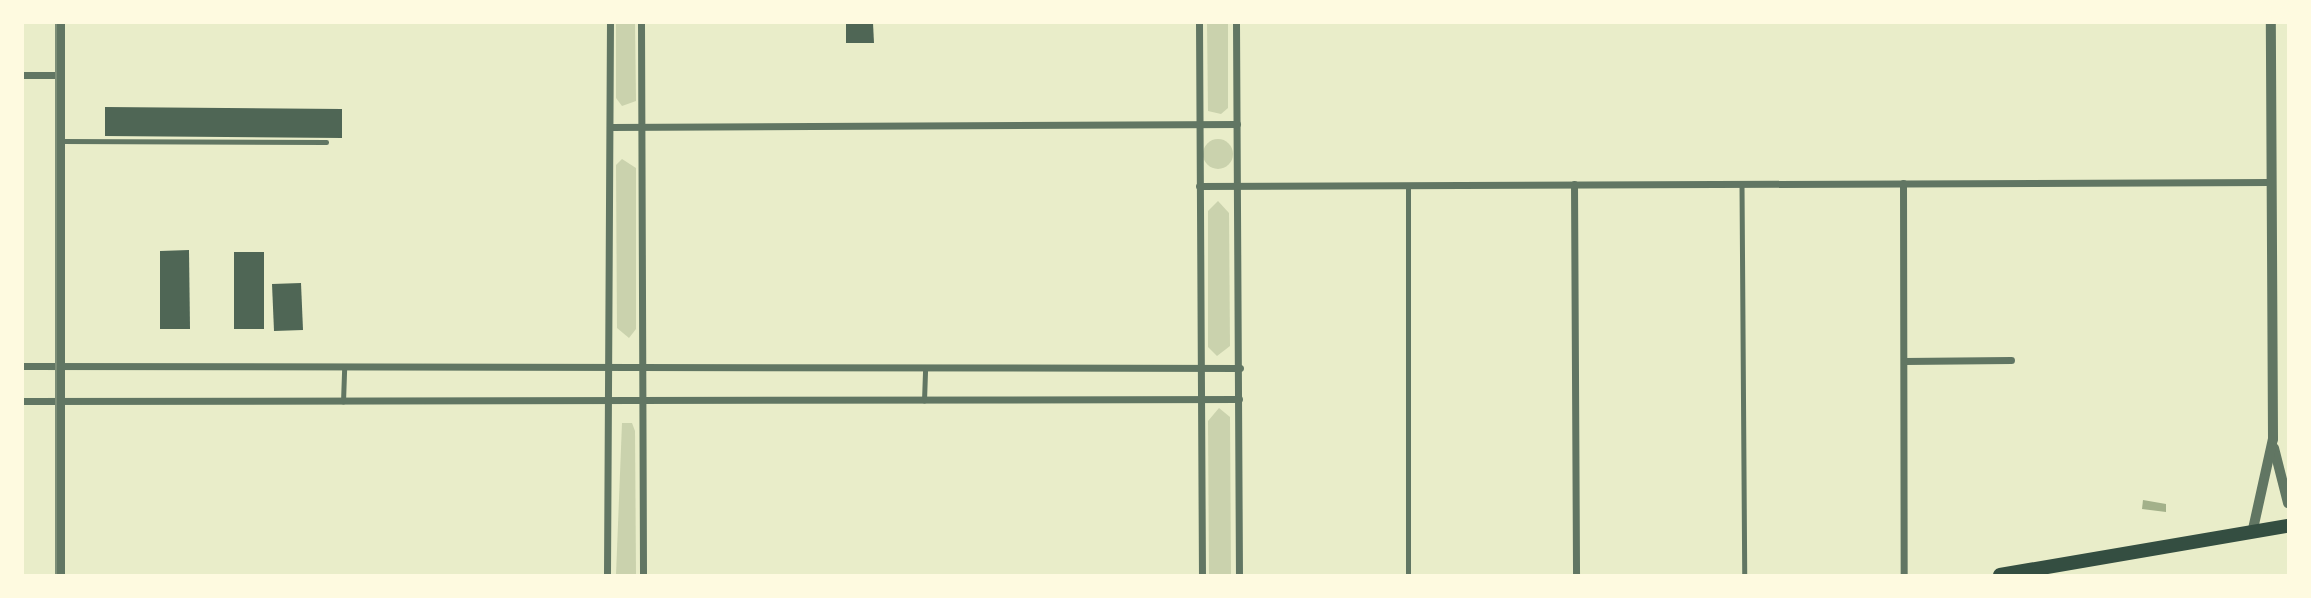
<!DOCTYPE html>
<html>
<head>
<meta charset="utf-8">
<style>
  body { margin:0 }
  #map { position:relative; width:2311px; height:598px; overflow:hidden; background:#e9edc9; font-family:Raleway,sans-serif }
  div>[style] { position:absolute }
  .green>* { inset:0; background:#cad2ad }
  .round { border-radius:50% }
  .water>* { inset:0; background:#a3b18a }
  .building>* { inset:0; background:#4f6655 }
  .service>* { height:4.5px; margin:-2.25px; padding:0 2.25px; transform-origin:2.25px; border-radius:2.25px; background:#617663 }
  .minor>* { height:7px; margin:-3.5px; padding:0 3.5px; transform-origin:3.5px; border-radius:3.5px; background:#617663 }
  .tertiary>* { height:10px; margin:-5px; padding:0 5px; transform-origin:5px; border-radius:5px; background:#617663 }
  .primary>* { height:14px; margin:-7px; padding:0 7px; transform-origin:7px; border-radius:7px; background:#344e41 }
  .tram>* { height:2px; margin:-1px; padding:0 1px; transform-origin:1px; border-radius:1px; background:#7c8e77 }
  span { translate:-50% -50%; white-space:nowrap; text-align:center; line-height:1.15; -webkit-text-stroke:5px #fefae0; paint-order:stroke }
  .frame { position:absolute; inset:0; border:24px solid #fefae0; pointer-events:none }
</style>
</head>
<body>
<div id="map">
  <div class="green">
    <i style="clip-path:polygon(616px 23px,635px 23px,636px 101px,622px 106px,616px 98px)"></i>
    <i style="clip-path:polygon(1207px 23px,1228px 23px,1228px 108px,1221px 114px,1208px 111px)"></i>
    <i class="round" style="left:1203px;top:139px;width:30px;height:30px"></i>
    <i style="clip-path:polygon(622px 159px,636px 168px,636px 329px,629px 338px,617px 328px,616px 165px)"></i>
    <i style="clip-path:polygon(1218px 201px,1229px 213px,1230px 346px,1217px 356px,1208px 347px,1208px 211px)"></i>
    <i style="clip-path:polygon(1219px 408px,1230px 417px,1231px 575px,1209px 575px,1208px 421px)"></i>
    <i style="clip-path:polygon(622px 423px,632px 423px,635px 431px,636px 575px,616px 575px)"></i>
  </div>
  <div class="water">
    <i style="clip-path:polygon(2143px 500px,2166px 504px,2166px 512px,2142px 509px)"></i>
  </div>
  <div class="building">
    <i style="clip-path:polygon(846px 23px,873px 23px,874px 43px,846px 43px)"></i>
    <i style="clip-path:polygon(105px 107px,342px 109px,342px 138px,105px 136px)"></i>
    <i style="clip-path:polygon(189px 250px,190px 329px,160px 329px,160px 251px)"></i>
    <i style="clip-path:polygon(234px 252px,264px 252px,264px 329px,234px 329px)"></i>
    <i style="clip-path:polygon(301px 283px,303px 330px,274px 331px,272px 284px)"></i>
  </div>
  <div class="service">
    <i style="left:61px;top:141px;width:265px;rotate:0.2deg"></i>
    <i style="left:1742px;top:184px;width:391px;rotate:89.6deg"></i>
    <i style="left:924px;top:401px;width:33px;rotate:-88deg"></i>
    <i style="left:343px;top:402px;width:34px;rotate:-88deg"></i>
    <i style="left:1408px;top:575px;width:389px;rotate:-90deg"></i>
  </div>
  <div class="minor">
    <i style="left:641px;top:23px;width:552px;rotate:89.79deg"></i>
    <i style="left:1199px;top:23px;width:552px;rotate:89.69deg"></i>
    <i style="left:1236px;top:23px;width:552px;rotate:89.69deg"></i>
    <i style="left:23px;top:75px;width:37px"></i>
    <i style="left:610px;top:127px;width:627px;rotate:-0.27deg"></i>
    <i style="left:1903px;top:183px;width:392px;rotate:89.9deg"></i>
    <i style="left:1574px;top:184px;width:391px;rotate:89.7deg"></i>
    <i style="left:1199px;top:186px;width:1072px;rotate:-0.21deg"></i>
    <i style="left:1904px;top:361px;width:107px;rotate:-0.5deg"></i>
    <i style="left:23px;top:366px;width:1217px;rotate:0.09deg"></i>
    <i style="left:23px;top:401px;width:1216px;rotate:-0.09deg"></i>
    <i style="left:607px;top:575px;width:552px;rotate:-89.69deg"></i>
  </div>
  <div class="tertiary">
    <i style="left:60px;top:23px;width:552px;rotate:90deg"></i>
    <i style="left:2274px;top:448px;width:57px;rotate:75.7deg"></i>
    <i style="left:2253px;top:529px;width:92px;rotate:-77.5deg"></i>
    <i style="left:2273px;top:439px;width:416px;rotate:-90.3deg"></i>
  </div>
  <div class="primary">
    <i style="left:2000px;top:575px;width:292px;rotate:-9.7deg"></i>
  </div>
  <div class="tram">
    <i style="left:56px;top:23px;width:552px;rotate:90deg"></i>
  </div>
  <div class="frame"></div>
</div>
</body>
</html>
